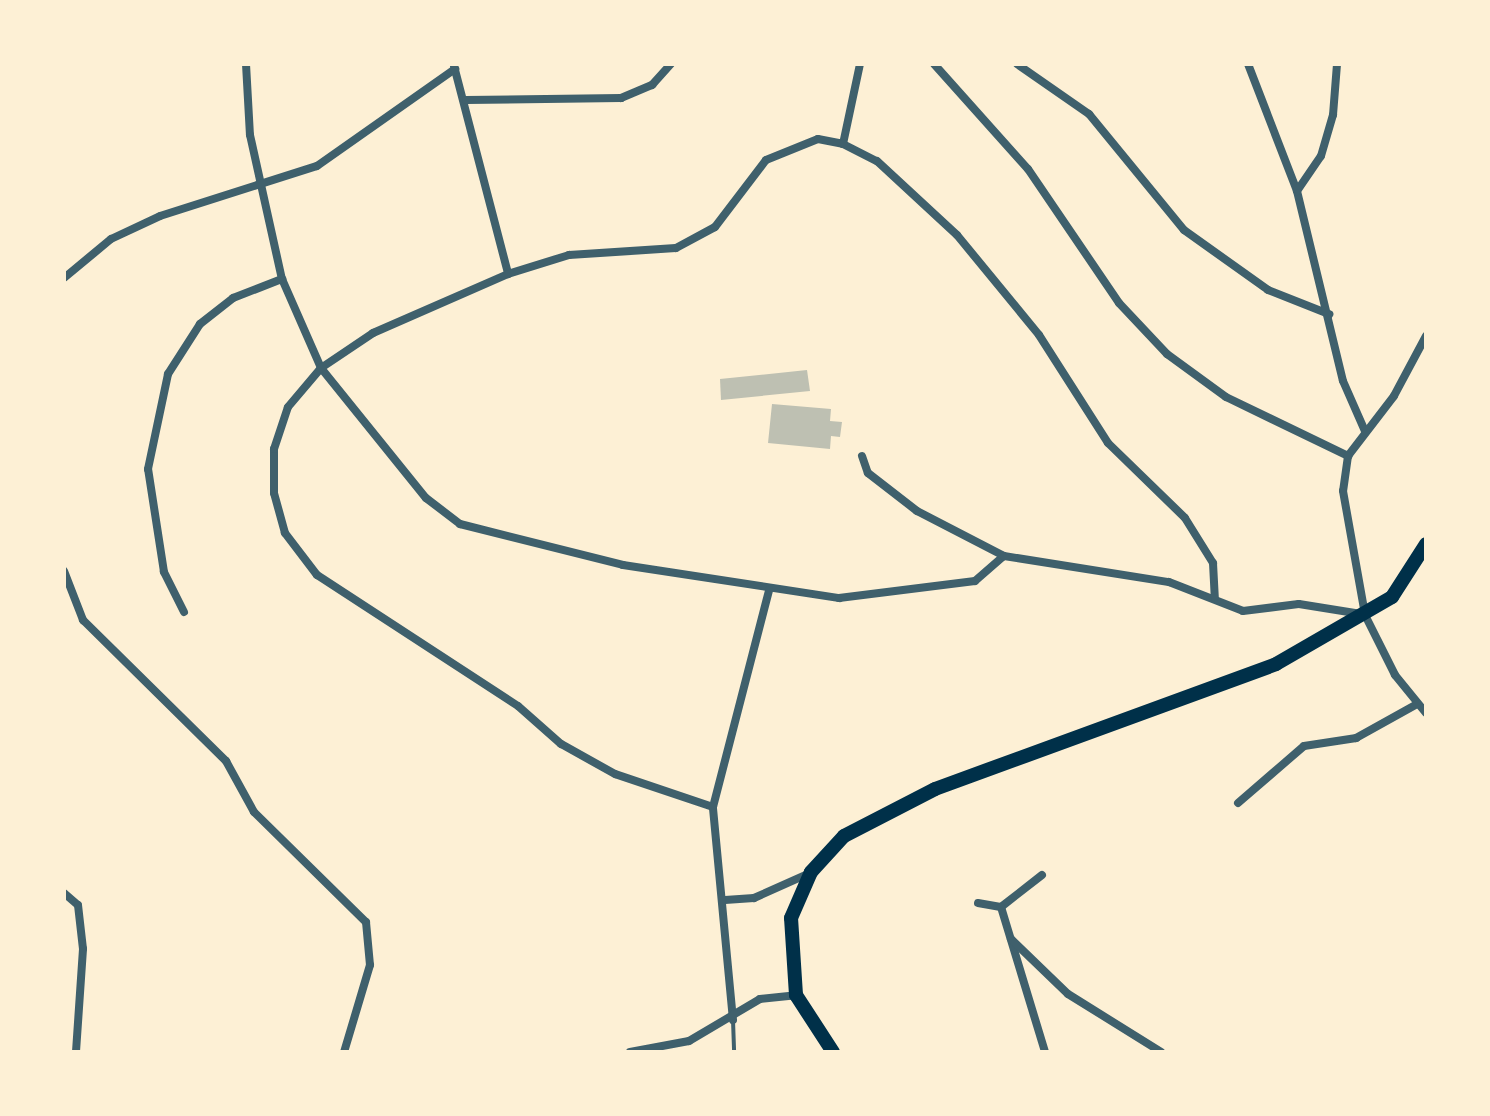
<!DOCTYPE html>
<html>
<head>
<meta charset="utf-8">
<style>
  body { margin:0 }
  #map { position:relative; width:1490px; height:1116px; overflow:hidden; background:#fdf0d5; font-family:"Source Sans 3",sans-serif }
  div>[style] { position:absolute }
  .building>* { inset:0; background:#bec0b2 }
  .service>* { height:4px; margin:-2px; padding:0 2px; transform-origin:2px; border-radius:2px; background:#3f606c }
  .minor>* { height:8px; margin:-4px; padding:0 4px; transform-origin:4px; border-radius:4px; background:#3f606c }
  .trunk>* { height:14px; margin:-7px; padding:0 7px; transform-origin:7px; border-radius:7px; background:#003049 }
  span { translate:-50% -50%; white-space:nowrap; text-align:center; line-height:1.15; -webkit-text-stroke:7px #fdf0d5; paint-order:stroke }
  .frame { position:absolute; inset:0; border:66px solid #fdf0d5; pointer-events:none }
</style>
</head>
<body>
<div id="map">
  <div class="building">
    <i style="clip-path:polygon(807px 370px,810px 391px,721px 400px,720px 379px)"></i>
    <i style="clip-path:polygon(772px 404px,831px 409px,830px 421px,842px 422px,840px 437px,831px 436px,830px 449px,768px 443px)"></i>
  </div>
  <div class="service">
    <i style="left:733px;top:1020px;width:32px;rotate:88deg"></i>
  </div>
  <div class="minor">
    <i style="left:246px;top:64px;width:71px;rotate:86.8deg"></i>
    <i style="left:250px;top:135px;width:148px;rotate:77.5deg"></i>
    <i style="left:282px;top:279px;width:97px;rotate:66.3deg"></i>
    <i style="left:321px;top:368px;width:167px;rotate:51.1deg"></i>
    <i style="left:426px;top:498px;width:43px;rotate:37.4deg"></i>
    <i style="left:460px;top:524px;width:168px;rotate:14.1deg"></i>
    <i style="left:623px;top:565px;width:219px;rotate:8.7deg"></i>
    <i style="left:839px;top:598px;width:137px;rotate:-7.1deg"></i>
    <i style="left:975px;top:581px;width:38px;rotate:-41deg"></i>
    <i style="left:934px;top:64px;width:141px;rotate:48.2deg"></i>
    <i style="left:1028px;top:169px;width:162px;rotate:55.8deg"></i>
    <i style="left:1119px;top:303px;width:70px;rotate:46.7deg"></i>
    <i style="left:1167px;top:354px;width:73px;rotate:36.1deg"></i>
    <i style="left:1226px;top:397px;width:136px;rotate:25.8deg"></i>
    <i style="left:1017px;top:64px;width:88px;rotate:34.8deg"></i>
    <i style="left:1089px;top:114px;width:150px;rotate:50.7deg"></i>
    <i style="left:1184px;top:230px;width:103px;rotate:35.5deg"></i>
    <i style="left:1268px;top:290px;width:66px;rotate:21.5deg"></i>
    <i style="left:1248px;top:64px;width:136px;rotate:68.9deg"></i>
    <i style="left:1297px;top:191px;width:195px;rotate:76.4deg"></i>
    <i style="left:1343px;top:381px;width:55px;rotate:66.3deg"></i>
    <i style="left:454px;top:66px;width:215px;rotate:75.4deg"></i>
    <i style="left:466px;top:100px;width:155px;rotate:-0.7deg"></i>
    <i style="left:621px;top:98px;width:34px;rotate:-23deg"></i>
    <i style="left:652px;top:85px;width:28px;rotate:-48deg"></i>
    <i style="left:843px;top:144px;width:82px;rotate:-78deg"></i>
    <i style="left:1297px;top:191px;width:42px;rotate:-55.6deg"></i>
    <i style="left:1321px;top:156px;width:43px;rotate:-73.7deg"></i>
    <i style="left:1333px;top:115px;width:51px;rotate:-85.5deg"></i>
    <i style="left:64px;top:278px;width:61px;rotate:-39.7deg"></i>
    <i style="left:111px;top:239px;width:54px;rotate:-25.1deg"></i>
    <i style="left:160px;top:216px;width:165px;rotate:-17.7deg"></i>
    <i style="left:317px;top:166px;width:169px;rotate:-35.1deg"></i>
    <i style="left:1426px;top:336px;width:68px;rotate:118.1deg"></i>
    <i style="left:1394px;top:396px;width:76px;rotate:127.5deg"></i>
    <i style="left:1348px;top:456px;width:35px;rotate:98deg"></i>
    <i style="left:1343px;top:491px;width:126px;rotate:79.9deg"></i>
    <i style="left:1365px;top:615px;width:67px;rotate:63.4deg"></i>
    <i style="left:1395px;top:675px;width:49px;rotate:50.8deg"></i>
    <i style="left:862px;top:456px;width:18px;rotate:71deg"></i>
    <i style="left:868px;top:473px;width:62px;rotate:37.8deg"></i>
    <i style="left:917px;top:511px;width:98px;rotate:27.3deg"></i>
    <i style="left:1004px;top:556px;width:167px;rotate:9deg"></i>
    <i style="left:1169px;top:582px;width:79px;rotate:21.4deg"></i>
    <i style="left:1243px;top:611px;width:56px;rotate:-7.1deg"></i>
    <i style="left:1299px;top:604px;width:63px;rotate:9.2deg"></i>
    <i style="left:64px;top:571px;width:53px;rotate:68.8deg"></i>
    <i style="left:83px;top:620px;width:201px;rotate:44.6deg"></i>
    <i style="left:226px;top:761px;width:58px;rotate:61.2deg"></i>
    <i style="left:254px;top:812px;width:157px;rotate:44.5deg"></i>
    <i style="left:366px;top:922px;width:43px;rotate:84.7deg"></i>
    <i style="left:370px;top:965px;width:91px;rotate:106.6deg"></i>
    <i style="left:184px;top:612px;width:45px;rotate:-116.6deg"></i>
    <i style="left:164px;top:572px;width:104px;rotate:-98.8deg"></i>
    <i style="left:148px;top:469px;width:97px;rotate:-78.1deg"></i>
    <i style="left:168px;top:374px;width:59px;rotate:-57.4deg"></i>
    <i style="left:200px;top:324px;width:42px;rotate:-38.2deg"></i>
    <i style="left:233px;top:298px;width:53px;rotate:-21.2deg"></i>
    <i style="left:1238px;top:803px;width:87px;rotate:-40.8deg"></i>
    <i style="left:1304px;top:746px;width:53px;rotate:-8.7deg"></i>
    <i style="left:1356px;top:738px;width:70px;rotate:-29.1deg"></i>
    <i style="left:713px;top:807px;width:103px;rotate:-161.4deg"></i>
    <i style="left:615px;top:774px;width:62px;rotate:-150.9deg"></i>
    <i style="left:561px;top:744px;width:57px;rotate:-138.5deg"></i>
    <i style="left:518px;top:706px;width:240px;rotate:-146.9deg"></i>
    <i style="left:317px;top:575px;width:53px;rotate:-127.3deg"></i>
    <i style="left:285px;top:533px;width:41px;rotate:-105.4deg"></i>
    <i style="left:274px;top:493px;width:44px;rotate:-90deg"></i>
    <i style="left:274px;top:449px;width:44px;rotate:-71.6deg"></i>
    <i style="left:288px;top:407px;width:51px;rotate:-49.8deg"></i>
    <i style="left:321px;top:368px;width:63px;rotate:-33.9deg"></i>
    <i style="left:373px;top:333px;width:147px;rotate:-23.6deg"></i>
    <i style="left:508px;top:274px;width:64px;rotate:-17.3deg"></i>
    <i style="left:569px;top:255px;width:107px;rotate:-3.7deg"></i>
    <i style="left:676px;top:248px;width:44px;rotate:-28.3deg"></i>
    <i style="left:715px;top:227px;width:84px;rotate:-52.7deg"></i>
    <i style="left:766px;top:160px;width:56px;rotate:-22deg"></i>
    <i style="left:818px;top:139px;width:25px;rotate:11deg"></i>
    <i style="left:843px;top:144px;width:38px;rotate:27deg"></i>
    <i style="left:877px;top:161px;width:109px;rotate:42.8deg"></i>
    <i style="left:957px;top:235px;width:129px;rotate:50.6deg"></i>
    <i style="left:1039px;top:335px;width:128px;rotate:57.4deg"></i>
    <i style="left:1108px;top:443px;width:107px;rotate:44.2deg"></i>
    <i style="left:1185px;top:518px;width:53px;rotate:58.1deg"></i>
    <i style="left:1213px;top:563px;width:34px;rotate:87deg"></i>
    <i style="left:64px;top:893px;width:18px;rotate:41deg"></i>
    <i style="left:78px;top:905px;width:44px;rotate:83.5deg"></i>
    <i style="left:83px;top:949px;width:103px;rotate:93.9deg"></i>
    <i style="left:725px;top:900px;width:29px;rotate:-4deg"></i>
    <i style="left:754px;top:898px;width:61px;rotate:-24.1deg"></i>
    <i style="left:978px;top:903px;width:23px;rotate:10deg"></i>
    <i style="left:1001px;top:907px;width:52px;rotate:-38deg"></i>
    <i style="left:1001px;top:907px;width:152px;rotate:73.1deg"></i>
    <i style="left:1011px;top:939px;width:79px;rotate:44deg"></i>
    <i style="left:1068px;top:994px;width:110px;rotate:31.9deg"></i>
    <i style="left:733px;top:1020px;width:214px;rotate:-95.4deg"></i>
    <i style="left:713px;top:807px;width:224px;rotate:-75.5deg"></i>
    <i style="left:630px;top:1052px;width:60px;rotate:-10.6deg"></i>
    <i style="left:689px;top:1041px;width:82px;rotate:-30.6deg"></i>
    <i style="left:760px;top:999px;width:36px;rotate:-6deg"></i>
  </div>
  <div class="trunk">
    <i style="left:833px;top:1052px;width:68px;rotate:-123deg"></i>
    <i style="left:796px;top:995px;width:77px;rotate:-93.7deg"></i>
    <i style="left:791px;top:918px;width:50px;rotate:-66.5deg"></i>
    <i style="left:811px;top:872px;width:49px;rotate:-47.5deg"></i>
    <i style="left:844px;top:836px;width:102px;rotate:-27.3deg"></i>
    <i style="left:935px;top:789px;width:363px;rotate:-20.1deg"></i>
    <i style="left:1276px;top:664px;width:134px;rotate:-30deg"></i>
    <i style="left:1392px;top:597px;width:63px;rotate:-57.3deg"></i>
  </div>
  <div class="frame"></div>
</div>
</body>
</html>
